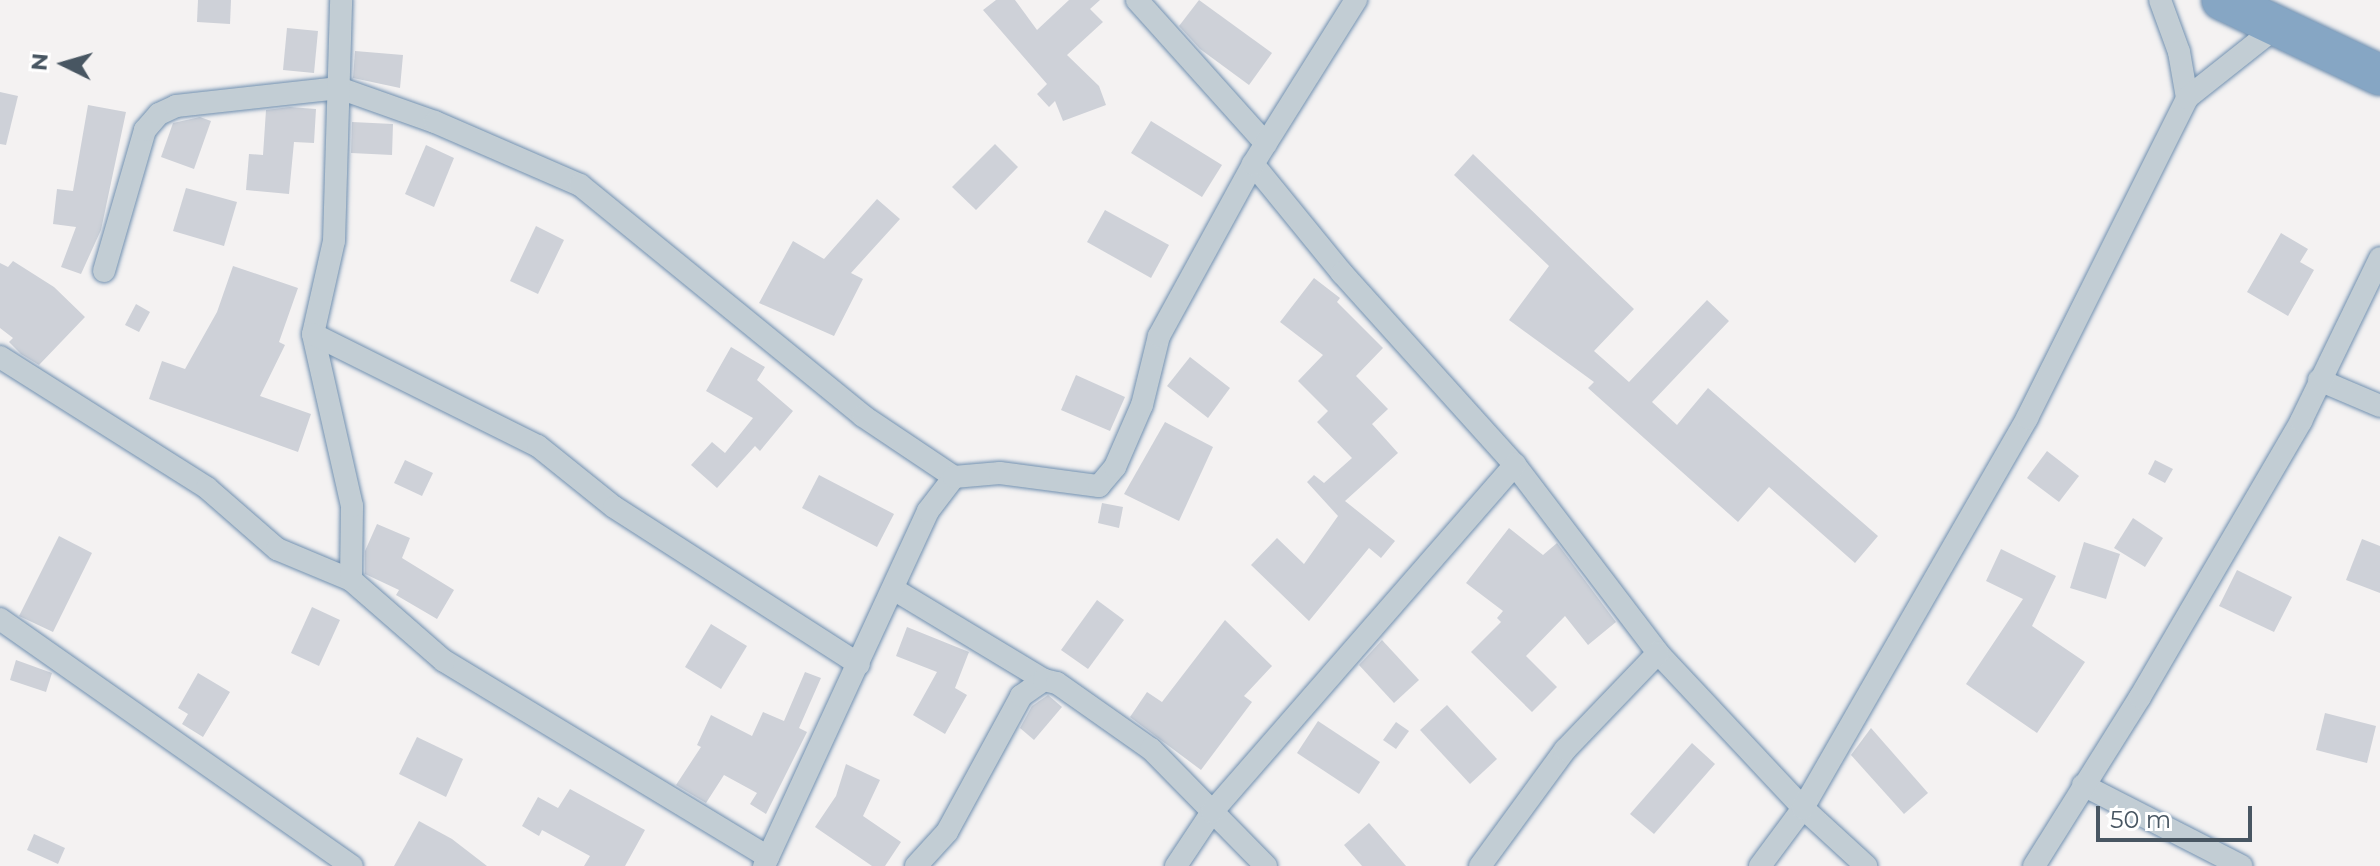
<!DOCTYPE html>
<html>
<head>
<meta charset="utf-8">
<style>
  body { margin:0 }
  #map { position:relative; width:2380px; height:866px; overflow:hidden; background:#f4f2f2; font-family:Montserrat,sans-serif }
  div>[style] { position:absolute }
  .building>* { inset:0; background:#ced1d8 }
  .roads { filter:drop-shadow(0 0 2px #7190b0) drop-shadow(0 0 2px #7190b0) }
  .street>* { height:22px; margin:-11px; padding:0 11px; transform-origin:11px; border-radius:11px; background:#c2cdd4 }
  .highway>* { height:40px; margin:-20px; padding:0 20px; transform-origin:20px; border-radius:20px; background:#86a6c4 }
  span { translate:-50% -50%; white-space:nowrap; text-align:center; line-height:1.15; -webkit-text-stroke:6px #fff; paint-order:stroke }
  .north { position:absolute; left:24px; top:24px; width:80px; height:80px; -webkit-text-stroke:6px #fff; paint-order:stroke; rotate:275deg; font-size:22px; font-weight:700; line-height:32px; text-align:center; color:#485662 }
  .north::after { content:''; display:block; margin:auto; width:28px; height:36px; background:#485662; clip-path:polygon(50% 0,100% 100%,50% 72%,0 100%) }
  .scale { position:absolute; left:2096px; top:806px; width:156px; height:36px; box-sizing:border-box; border:4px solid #485662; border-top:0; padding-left:10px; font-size:24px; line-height:28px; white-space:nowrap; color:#485662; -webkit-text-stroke:6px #fff; paint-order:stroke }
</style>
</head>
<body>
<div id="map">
  <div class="building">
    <i style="clip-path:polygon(198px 0,231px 0,230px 24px,197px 22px)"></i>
    <i style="clip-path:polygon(996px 0,1015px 0,1037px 30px,1069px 0,1100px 0,1090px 9px,1103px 22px,1067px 55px,1099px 86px,1106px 105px,1063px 121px,1055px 101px,1049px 107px,1037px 94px,1047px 84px,983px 10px)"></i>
    <i style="clip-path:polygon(1199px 0,1272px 53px,1249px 85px,1200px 49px,1179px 26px)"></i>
    <i style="clip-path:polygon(287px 28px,318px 31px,314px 73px,283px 70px)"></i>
    <i style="clip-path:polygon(355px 51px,403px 55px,400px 88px,353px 78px)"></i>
    <i style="clip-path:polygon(0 92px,18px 96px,6px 145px,0 144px)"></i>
    <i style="clip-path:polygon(88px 105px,126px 112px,101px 230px,81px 274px,61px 267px,76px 227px,53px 224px,57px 189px,73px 191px)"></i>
    <i style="clip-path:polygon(290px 107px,316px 109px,314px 143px,294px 142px,289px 194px,246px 190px,249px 154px,263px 155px,266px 110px)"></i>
    <i style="clip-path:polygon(200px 117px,211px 121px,194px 169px,161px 157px,173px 123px)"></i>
    <i style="clip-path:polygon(1151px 121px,1222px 165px,1202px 197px,1131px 153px)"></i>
    <i style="clip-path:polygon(352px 122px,393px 124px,392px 155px,351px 153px)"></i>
    <i style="clip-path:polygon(995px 144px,1018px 167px,976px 210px,952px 187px)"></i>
    <i style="clip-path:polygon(426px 145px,454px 158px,434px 207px,405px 194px)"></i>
    <i style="clip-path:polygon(1473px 154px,1634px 309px,1594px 351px,1629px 382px,1707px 300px,1729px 321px,1652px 402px,1677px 425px,1708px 388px,1878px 536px,1855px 563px,1769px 487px,1738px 522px,1588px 388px,1594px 382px,1509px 320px,1549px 266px,1454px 175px)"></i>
    <i style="clip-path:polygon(186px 188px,237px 202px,224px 246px,173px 231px)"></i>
    <i style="clip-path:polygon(877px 199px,900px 219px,851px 273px,863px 279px,834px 336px,759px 303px,793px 241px,824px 259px)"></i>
    <i style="clip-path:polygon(1105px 210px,1169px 245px,1151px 278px,1087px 242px)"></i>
    <i style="clip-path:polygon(536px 226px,564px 240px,538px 294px,510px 281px)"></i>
    <i style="clip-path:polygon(2281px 233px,2308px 249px,2300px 262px,2314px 270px,2288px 316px,2247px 292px)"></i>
    <i style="clip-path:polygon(13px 261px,54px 287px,85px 317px,39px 365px,21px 354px,9px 342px,13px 338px,0 328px,0 263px,8px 267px)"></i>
    <i style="clip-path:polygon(233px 266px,298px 288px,279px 342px,285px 345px,260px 396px,311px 414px,298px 452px,149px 399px,162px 361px,185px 369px,217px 312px)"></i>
    <i style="clip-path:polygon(1314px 278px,1340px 298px,1337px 302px,1383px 348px,1356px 376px,1388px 409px,1372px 424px,1398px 453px,1345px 501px,1395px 541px,1381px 558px,1369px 548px,1309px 621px,1251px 565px,1277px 538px,1304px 564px,1338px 516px,1307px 482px,1314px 475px,1324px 483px,1352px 458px,1317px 422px,1328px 411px,1298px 381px,1323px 355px,1280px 322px)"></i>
    <i style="clip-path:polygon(136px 304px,150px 312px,139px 332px,125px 325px)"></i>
    <i style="clip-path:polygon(731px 347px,765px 367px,757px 380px,793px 411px,760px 451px,755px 446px,717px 488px,691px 465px,712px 442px,725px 453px,753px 418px,706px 391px)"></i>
    <i style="clip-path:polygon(1190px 357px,1230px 388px,1208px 418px,1167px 386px)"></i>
    <i style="clip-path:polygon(1076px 375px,1125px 397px,1110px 431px,1061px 410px)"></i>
    <i style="clip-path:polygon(1165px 422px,1213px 447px,1179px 521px,1124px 494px)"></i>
    <i style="clip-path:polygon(2047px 451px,2079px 476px,2059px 502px,2027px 478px)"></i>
    <i style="clip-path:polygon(405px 460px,433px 473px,422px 496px,394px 483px)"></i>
    <i style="clip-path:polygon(2155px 460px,2173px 469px,2165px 483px,2148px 474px)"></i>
    <i style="clip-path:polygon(819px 475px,894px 514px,877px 547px,802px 508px)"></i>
    <i style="clip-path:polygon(1102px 503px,1123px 507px,1119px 528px,1098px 523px)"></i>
    <i style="clip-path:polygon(2133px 518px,2163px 538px,2145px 567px,2114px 548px)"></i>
    <i style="clip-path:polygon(377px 524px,410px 538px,402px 558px,454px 590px,437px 619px,396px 595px,399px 590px,365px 574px,365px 551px)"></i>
    <i style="clip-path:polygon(1509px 528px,1543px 555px,1557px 543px,1616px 622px,1588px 645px,1565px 616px,1526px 656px,1557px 687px,1532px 712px,1471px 652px,1501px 622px,1497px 618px,1503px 611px,1466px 583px)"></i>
    <i style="clip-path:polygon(59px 536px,92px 553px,53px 632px,19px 616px)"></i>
    <i style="clip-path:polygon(2362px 539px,2380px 546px,2380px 593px,2346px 580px)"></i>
    <i style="clip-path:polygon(2084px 542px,2120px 554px,2106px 599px,2070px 588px)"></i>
    <i style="clip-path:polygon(2001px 549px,2056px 576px,2032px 626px,2085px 662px,2037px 733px,1966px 684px,2023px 599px,1986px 581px)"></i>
    <i style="clip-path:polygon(2237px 570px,2292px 597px,2274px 632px,2219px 606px)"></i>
    <i style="clip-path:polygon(1097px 600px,1124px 620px,1088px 669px,1061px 650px)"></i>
    <i style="clip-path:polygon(312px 607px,340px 620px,319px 666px,291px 653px)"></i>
    <i style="clip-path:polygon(1225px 620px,1272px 666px,1244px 696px,1252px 702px,1201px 770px,1130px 717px,1147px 692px,1162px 702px)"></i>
    <i style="clip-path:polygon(711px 624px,747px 646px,721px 689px,685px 667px)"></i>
    <i style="clip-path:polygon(907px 627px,969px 652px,955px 688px,967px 695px,945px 734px,913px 715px,937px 672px,896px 656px)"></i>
    <i style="clip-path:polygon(1382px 640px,1419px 680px,1394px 703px,1359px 665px)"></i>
    <i style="clip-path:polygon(16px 660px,52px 673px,46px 692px,10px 680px)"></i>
    <i style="clip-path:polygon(805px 672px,821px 678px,799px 728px,807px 732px,766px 814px,750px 804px,757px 793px,724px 775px,706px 803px,676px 785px,701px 747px,697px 745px,711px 715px,752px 736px,763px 712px,784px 721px)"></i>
    <i style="clip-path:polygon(198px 673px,230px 692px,203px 737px,182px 724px,188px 714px,178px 708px)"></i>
    <i style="clip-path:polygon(1048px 695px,1062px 707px,1034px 740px,1020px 728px,1032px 706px)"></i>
    <i style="clip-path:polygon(1447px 705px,1497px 759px,1470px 784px,1420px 730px)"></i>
    <i style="clip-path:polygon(2325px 713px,2376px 726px,2367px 763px,2316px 750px)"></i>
    <i style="clip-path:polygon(1318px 721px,1380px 762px,1359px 794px,1297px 753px)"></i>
    <i style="clip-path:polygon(1396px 722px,1409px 731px,1396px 749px,1383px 740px)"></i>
    <i style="clip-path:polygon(1871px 728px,1928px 793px,1904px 814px,1851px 755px)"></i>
    <i style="clip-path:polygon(417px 737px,463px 759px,446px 797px,399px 774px)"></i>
    <i style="clip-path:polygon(1692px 743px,1715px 764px,1654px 834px,1630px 814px)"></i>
    <i style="clip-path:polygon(846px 764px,880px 780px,863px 816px,901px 842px,885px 866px,872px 866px,815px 827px,836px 796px)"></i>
    <i style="clip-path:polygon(570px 789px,645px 830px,625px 866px,584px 866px,590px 856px,542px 830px,539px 836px,522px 826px,538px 797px,558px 808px)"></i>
    <i style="clip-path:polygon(419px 821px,452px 839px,487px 866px,394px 866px)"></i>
    <i style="clip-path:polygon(1369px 823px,1406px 866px,1362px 866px,1344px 845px)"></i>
    <i style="clip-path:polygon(34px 834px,65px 848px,58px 864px,27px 850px)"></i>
  </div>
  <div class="roads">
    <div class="street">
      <i style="left:1137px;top:0;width:193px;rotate:48.1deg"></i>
      <i style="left:2160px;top:0;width:55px;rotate:69.9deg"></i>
      <i style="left:2179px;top:52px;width:47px;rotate:80.1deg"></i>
      <i style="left:1253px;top:164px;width:141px;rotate:50.8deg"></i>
      <i style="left:1342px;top:273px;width:258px;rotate:48deg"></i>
      <i style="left:1515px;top:465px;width:236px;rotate:52.7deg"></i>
      <i style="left:1658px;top:653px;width:212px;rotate:46.9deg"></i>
      <i style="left:1803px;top:808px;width:86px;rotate:42.6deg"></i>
      <i style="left:104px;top:271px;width:147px;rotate:-73.8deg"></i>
      <i style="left:145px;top:130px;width:21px;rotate:-49deg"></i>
      <i style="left:159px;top:114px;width:19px;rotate:-25deg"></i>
      <i style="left:176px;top:106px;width:164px;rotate:-6.3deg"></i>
      <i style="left:339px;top:88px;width:102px;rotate:19.5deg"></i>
      <i style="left:435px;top:122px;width:158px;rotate:23.5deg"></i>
      <i style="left:580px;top:185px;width:365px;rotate:39.2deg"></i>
      <i style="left:863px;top:416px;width:110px;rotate:33.8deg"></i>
      <i style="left:313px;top:334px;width:95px;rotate:-77.3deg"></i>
      <i style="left:334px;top:241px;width:241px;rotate:-88.3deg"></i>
      <i style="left:0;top:357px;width:245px;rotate:32.3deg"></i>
      <i style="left:207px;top:488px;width:93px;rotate:41.1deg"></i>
      <i style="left:277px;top:549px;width:80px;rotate:22.7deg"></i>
      <i style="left:2319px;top:380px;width:66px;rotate:23.1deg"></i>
      <i style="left:895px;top:590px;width:174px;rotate:31.1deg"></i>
      <i style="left:0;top:619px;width:430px;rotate:35.1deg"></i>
      <i style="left:2083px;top:785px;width:178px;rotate:27.1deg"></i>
      <i style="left:768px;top:857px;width:379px;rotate:-148.8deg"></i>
      <i style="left:444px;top:661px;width:123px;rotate:-138.9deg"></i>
      <i style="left:351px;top:580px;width:74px;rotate:-89.2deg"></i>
      <i style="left:352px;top:506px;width:176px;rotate:-102.8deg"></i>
      <i style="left:313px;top:334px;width:251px;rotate:26.5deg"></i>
      <i style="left:538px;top:446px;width:97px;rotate:38.8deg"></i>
      <i style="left:614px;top:507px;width:291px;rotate:32.7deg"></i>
      <i style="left:764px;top:866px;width:391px;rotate:-65.2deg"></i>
      <i style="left:928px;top:511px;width:43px;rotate:-52.6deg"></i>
      <i style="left:954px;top:477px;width:46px;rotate:-5deg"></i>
      <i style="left:1000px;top:473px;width:100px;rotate:7.5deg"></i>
      <i style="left:1099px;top:486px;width:25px;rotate:-50deg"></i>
      <i style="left:1115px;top:467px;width:68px;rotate:-66.5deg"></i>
      <i style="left:1142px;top:405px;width:71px;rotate:-76.2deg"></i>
      <i style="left:1159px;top:336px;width:196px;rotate:-61.3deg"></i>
      <i style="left:1253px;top:164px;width:194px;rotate:-57.9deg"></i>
      <i style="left:916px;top:866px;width:46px;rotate:-47.6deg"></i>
      <i style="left:947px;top:832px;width:155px;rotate:-61.4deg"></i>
      <i style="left:1021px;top:696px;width:28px;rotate:-35deg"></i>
      <i style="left:1044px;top:680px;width:13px;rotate:13deg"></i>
      <i style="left:1057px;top:683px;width:115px;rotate:35.1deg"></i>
      <i style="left:1151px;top:749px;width:164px;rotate:45.5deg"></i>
      <i style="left:1176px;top:866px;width:65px;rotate:-56.3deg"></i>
      <i style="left:1212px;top:812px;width:461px;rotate:-48.9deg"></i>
      <i style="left:1480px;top:866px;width:144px;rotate:-53.8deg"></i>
      <i style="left:1565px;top:750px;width:134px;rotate:-46.2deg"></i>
      <i style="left:1760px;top:866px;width:72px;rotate:-53.4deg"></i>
      <i style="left:1803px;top:808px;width:450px;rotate:-60.1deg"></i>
      <i style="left:2027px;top:418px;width:358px;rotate:-63.4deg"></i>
      <i style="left:2187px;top:98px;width:116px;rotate:-38.4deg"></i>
      <i style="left:2034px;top:866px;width:199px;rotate:-57.9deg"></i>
      <i style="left:2140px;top:697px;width:320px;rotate:-59.7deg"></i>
      <i style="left:2301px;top:421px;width:181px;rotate:-64.1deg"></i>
    </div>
    <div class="highway">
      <i style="left:2222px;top:0;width:175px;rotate:25.4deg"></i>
    </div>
  </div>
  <div class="north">N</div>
  <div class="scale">50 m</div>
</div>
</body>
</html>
